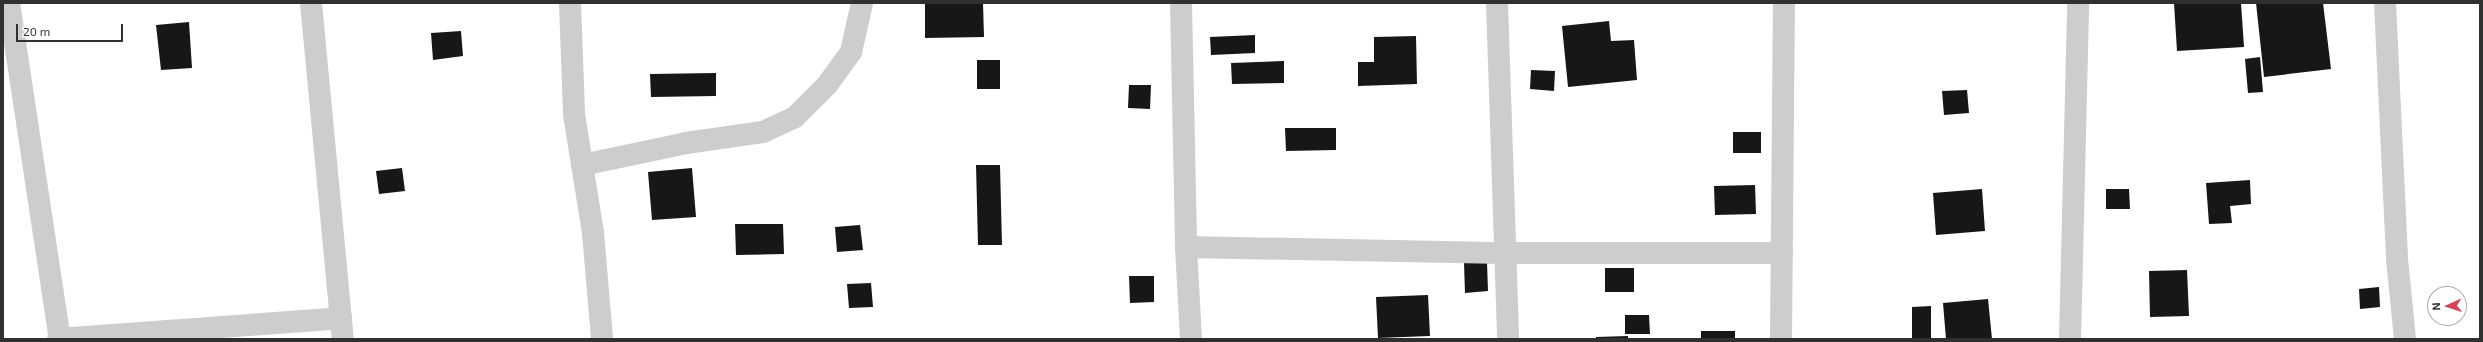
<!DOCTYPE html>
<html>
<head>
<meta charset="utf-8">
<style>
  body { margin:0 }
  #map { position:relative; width:2483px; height:342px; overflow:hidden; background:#fff; font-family:"Exo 2",sans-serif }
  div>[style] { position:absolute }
  .building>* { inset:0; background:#171717 }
  .minor>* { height:22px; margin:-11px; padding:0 11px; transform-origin:11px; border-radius:11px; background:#cdcdcd }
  span { translate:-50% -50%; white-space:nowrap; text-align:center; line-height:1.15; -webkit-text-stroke:4px #fff; paint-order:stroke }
  .frame { position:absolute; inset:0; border:4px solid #303030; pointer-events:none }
  .north { position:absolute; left:2427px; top:286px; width:40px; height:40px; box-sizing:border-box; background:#fff; border:1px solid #acacac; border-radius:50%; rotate:267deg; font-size:11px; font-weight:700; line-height:16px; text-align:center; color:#303030 }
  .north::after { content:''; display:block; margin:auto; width:14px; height:18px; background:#d74255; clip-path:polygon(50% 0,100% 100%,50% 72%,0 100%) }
  .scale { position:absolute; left:16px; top:24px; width:107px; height:18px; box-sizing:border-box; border:2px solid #303030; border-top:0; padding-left:5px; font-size:12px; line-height:14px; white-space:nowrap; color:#303030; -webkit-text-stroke:3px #fff; paint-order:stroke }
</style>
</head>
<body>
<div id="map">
  <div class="building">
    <i style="clip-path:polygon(925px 3px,983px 3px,984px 37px,925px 38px)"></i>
    <i style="clip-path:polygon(2174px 3px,2241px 3px,2244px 47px,2177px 51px)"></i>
    <i style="clip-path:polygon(2256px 3px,2323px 3px,2331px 69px,2264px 77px)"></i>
    <i style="clip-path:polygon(1609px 21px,1611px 41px,1634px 40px,1637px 80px,1568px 87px,1562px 26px)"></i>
    <i style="clip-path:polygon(189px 22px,192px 68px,161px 70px,156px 25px)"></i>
    <i style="clip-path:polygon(461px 31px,463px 56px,433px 60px,431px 33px)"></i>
    <i style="clip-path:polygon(1255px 35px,1255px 53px,1211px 55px,1210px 37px)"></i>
    <i style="clip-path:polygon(1416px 36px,1417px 84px,1358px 86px,1358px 62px,1374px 62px,1374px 37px)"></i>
    <i style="clip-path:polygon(2260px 57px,2263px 92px,2248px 93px,2245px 59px)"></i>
    <i style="clip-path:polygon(977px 60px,1000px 60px,1000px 89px,977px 89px)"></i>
    <i style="clip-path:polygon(1284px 61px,1284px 83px,1232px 84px,1231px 63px)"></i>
    <i style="clip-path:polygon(1531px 70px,1555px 71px,1554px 91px,1530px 89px)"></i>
    <i style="clip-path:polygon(716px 73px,716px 96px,651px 97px,650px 74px)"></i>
    <i style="clip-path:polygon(1129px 85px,1151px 85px,1150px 109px,1128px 108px)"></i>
    <i style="clip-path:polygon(1967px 90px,1969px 113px,1944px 115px,1942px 91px)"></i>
    <i style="clip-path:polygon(1285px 128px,1336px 128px,1336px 150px,1286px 151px)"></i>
    <i style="clip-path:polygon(1733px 132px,1761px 132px,1761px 153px,1733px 153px)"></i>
    <i style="clip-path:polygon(976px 165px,1000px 165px,1002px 245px,978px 245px)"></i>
    <i style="clip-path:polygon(402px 168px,405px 191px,379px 194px,376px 171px)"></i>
    <i style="clip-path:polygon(692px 168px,696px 217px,652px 220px,648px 172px)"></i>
    <i style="clip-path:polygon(2250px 180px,2251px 204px,2230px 206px,2232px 223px,2209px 224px,2206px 183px)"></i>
    <i style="clip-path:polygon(1755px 185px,1756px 214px,1715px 215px,1714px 186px)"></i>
    <i style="clip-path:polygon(1982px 189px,1985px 231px,1936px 235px,1933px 193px)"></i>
    <i style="clip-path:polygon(2106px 189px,2129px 189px,2130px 209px,2106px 209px)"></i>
    <i style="clip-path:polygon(735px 224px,783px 224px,784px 254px,736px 255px)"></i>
    <i style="clip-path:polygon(860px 225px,863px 250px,837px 252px,835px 227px)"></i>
    <i style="clip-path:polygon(1487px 262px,1488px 291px,1465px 293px,1464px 263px)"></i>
    <i style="clip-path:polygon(1605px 268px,1634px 268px,1634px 292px,1605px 292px)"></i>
    <i style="clip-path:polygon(2187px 270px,2189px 316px,2150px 317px,2149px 271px)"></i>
    <i style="clip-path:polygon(1129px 276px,1154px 276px,1154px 302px,1130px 303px)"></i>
    <i style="clip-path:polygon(871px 283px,873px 307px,849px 308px,847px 284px)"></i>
    <i style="clip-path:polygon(2379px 287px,2380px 307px,2360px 309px,2359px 289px)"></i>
    <i style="clip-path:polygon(1428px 295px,1430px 336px,1378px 338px,1376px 297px)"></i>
    <i style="clip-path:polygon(1988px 299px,1992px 339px,1946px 339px,1943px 303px)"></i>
    <i style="clip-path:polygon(1931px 306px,1931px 339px,1912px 339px,1912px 307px)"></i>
    <i style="clip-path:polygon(1625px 315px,1649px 315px,1650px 334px,1625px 334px)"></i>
    <i style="clip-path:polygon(1701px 331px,1735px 331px,1735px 339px,1701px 339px)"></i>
    <i style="clip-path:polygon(1628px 336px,1628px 339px,1596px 339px,1596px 337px)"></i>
  </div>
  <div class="minor">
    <i style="left:9px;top:3px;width:340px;rotate:81.4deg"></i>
    <i style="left:311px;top:3px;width:338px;rotate:84.6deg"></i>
    <i style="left:570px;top:3px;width:111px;rotate:87.9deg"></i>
    <i style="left:574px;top:114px;width:121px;rotate:80.9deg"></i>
    <i style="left:593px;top:233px;width:106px;rotate:85.1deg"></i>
    <i style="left:1181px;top:3px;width:244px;rotate:88.8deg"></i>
    <i style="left:1186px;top:247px;width:92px;rotate:86.9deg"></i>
    <i style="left:1497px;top:3px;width:336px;rotate:88.1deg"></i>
    <i style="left:2385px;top:3px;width:256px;rotate:87.3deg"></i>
    <i style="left:2397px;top:259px;width:80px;rotate:84.3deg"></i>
    <i style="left:582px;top:165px;width:106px;rotate:-11.9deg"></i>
    <i style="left:686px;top:143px;width:78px;rotate:-8.1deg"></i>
    <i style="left:763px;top:132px;width:35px;rotate:-25deg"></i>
    <i style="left:795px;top:117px;width:45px;rotate:-45deg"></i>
    <i style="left:827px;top:85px;width:41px;rotate:-54deg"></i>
    <i style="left:851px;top:52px;width:50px;rotate:-77.3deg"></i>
    <i style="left:1186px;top:247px;width:319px;rotate:1.1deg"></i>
    <i style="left:1505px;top:253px;width:277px"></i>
    <i style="left:58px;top:339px;width:284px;rotate:-4.2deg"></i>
    <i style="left:1781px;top:339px;width:336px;rotate:-89.5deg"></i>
    <i style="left:2070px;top:339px;width:336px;rotate:-88.6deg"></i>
  </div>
  <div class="frame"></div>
  <div class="north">N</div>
  <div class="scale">20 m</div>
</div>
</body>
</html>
